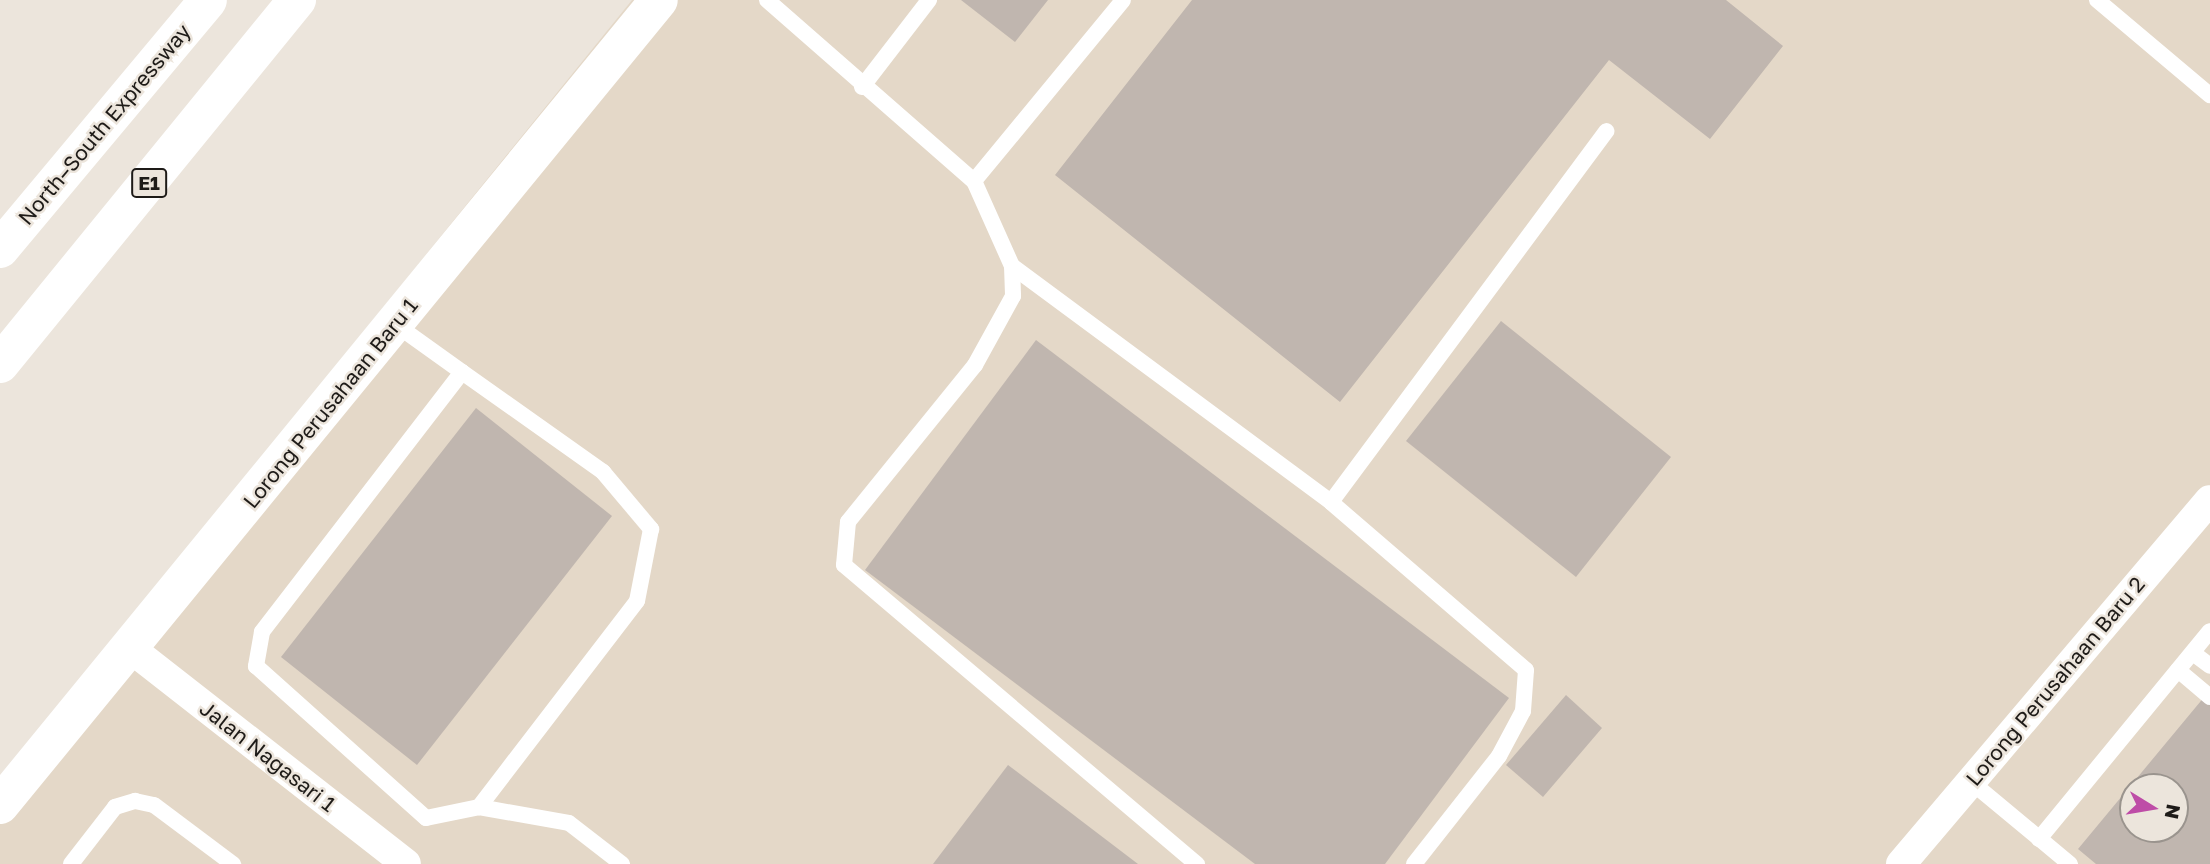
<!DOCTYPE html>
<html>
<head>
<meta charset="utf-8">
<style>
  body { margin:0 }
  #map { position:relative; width:2210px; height:864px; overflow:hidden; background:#ece5dc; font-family:"Golos Text",sans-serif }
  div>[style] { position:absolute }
  .built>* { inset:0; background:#e4d8c8 }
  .building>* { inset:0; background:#c0b6af }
  .lane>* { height:16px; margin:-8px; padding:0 8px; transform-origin:8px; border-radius:8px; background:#fff }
  .street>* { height:30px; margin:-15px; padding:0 15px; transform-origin:15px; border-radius:15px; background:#fff }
  .secondary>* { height:38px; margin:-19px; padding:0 19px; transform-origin:19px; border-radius:19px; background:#fff }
  .highway>* { height:38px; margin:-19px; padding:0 19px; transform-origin:19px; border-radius:19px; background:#fff }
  span { translate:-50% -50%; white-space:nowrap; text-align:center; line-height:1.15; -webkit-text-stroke:5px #ece5dc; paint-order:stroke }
  .shield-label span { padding:2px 5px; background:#ece5dc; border:2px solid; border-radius:5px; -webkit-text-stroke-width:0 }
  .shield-label { font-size:19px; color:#1e1b18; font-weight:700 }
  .street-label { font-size:21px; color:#1e1b18 }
  .north { position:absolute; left:2119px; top:773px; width:70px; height:70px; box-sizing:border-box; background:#ece5dc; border:2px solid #9a948e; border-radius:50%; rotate:101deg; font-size:19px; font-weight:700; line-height:28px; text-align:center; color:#1e1b18 }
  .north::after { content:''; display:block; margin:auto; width:24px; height:32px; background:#be4ca7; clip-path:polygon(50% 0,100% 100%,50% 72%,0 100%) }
</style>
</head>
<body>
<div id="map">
  <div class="built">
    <i style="clip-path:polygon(evenodd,632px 0,2210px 0,2210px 864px,0 864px,0 781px,632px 0,2133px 787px,2175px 787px,2175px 829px,2133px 829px,2133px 787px)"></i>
  </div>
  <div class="building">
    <i style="clip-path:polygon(961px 0,1048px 0,1015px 42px)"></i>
    <i style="clip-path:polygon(1192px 0,1726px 0,1783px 46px,1710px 139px,1609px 60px,1340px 402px,1055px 175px)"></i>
    <i style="clip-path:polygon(1501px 321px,1671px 457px,1576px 577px,1406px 441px)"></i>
    <i style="clip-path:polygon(1036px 340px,1509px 698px,1385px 864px,1255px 864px,865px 570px)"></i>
    <i style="clip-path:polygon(476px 408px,612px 516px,417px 765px,281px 657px)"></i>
    <i style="clip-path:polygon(1566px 695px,1602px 728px,1543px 797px,1506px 765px)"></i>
    <i style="clip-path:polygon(evenodd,2205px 696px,2210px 700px,2210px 864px,2096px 864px,2078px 849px,2205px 696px,2133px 787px,2175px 787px,2175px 829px,2133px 829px,2133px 787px)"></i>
    <i style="clip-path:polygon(1008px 765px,1138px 864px,933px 864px)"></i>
  </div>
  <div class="lane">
    <i style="left:767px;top:0;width:275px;rotate:41.2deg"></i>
    <i style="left:974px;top:181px;width:93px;rotate:65.9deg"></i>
    <i style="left:1012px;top:266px;width:30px;rotate:88deg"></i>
    <i style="left:1013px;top:296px;width:79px;rotate:118.8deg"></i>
    <i style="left:975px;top:365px;width:202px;rotate:129deg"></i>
    <i style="left:848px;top:522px;width:43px;rotate:95.3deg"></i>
    <i style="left:844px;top:565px;width:463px;rotate:40.3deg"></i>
    <i style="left:2097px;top:0;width:148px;rotate:40.1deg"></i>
    <i style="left:862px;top:87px;width:110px;rotate:-52.4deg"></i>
    <i style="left:974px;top:181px;width:234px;rotate:-50.5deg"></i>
    <i style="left:1012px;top:266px;width:397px;rotate:36.5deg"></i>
    <i style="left:395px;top:324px;width:82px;rotate:35.6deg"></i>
    <i style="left:462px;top:372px;width:328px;rotate:127.6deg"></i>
    <i style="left:262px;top:632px;width:35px;rotate:100deg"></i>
    <i style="left:256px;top:666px;width:228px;rotate:41.8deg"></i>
    <i style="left:426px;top:818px;width:54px;rotate:-11.7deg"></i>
    <i style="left:479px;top:807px;width:91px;rotate:10.1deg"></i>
    <i style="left:569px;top:823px;width:67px;rotate:37.7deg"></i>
    <i style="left:462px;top:372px;width:173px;rotate:35.3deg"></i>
    <i style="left:603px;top:472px;width:75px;rotate:49.9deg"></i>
    <i style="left:651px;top:529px;width:73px;rotate:101deg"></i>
    <i style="left:637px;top:601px;width:260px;rotate:127.5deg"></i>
    <i style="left:2193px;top:653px;width:21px;rotate:37deg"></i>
    <i style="left:2178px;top:670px;width:42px;rotate:40.2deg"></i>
    <i style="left:1970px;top:781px;width:130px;rotate:39.7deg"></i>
    <i style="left:2039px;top:839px;width:269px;rotate:-50.6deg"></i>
    <i style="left:71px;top:864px;width:72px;rotate:-52.3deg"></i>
    <i style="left:115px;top:807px;width:21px;rotate:-17deg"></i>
    <i style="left:135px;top:801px;width:19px;rotate:12deg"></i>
    <i style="left:154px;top:805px;width:99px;rotate:36.8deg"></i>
    <i style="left:1414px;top:864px;width:137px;rotate:-51.8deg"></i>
    <i style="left:1499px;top:756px;width:51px;rotate:-61.9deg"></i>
    <i style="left:1523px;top:711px;width:41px;rotate:-85.8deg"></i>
    <i style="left:1526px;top:670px;width:257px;rotate:-139.3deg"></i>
    <i style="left:1331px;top:502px;width:462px;rotate:-53.4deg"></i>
  </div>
  <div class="street">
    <i style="left:130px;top:648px;width:350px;rotate:38deg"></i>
    <i style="left:1901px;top:864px;width:477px;rotate:-49.7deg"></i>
  </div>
  <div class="secondary">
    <i style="left:0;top:805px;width:1040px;rotate:-50.7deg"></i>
  </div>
  <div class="highway">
    <i style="left:0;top:249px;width:324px;rotate:-50.1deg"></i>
    <i style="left:0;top:364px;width:470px;rotate:-50.8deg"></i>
  </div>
  <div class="shield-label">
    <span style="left:149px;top:183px">E1</span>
  </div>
  <div class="street-label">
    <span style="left:104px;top:124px;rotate:-50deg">North–South Expressway</span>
    <span style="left:330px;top:403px;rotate:-51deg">Lorong Perusahaan Baru 1</span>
    <span style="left:2055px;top:681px;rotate:-50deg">Lorong Perusahaan Baru 2</span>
    <span style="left:268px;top:756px;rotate:38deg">Jalan Nagasari 1</span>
  </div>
  <div class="north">N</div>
</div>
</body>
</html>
